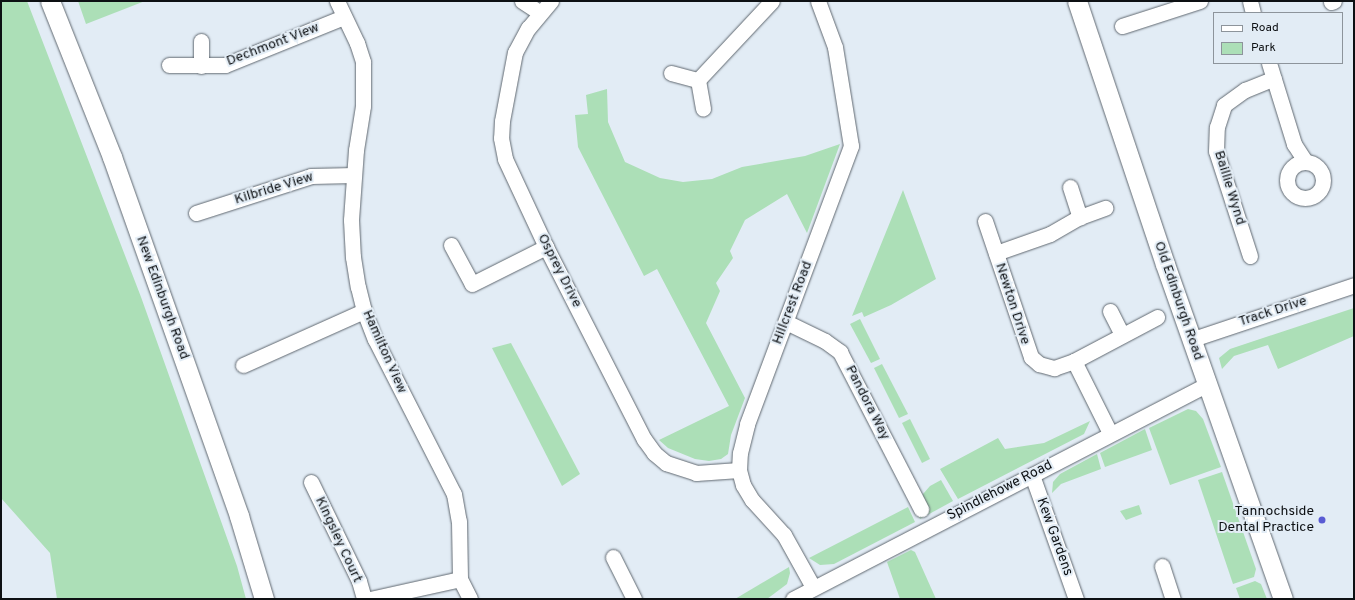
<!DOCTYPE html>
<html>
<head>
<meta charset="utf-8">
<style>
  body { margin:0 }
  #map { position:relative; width:1355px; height:600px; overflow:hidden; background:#e2ecf5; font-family:Overpass,sans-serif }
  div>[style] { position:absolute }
  .green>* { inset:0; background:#acdfb7 }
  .roads { filter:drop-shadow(0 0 1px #606870) drop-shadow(0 0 1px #606870) }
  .minor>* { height:15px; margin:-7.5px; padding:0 7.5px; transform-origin:7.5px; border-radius:7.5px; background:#fff }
  .minor>.ring { margin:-7.5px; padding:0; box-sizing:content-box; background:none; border:15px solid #fff; border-radius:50% }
  .major>* { height:19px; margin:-9.5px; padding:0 9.5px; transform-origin:9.5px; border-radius:9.5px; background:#fff }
  .dots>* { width:11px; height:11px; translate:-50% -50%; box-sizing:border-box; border:2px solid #e2ecf5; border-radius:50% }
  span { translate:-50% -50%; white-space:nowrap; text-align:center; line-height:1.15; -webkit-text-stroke:4px #e2ecf5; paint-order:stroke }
  .street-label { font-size:14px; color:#0d1013 }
  .poi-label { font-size:14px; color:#0d1013 }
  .right { translate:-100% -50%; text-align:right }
  .frame { position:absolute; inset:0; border:2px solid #0d1013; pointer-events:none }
  .legend { position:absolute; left:1213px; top:12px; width:130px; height:52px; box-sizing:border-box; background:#e2ecf5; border:1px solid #8d949b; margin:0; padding:5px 7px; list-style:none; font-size:12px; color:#0d1013 }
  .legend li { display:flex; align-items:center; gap:8px; height:20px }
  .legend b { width:20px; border:1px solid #8d949b }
</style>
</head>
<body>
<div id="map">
  <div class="green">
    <i style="clip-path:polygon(1px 1px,27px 1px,141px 297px,237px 566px,246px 599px,57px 599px,50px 553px,1px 498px)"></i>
    <i style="clip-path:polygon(78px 1px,145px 1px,86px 24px)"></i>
    <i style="clip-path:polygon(607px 89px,608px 122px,625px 162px,660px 178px,683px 182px,712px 179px,742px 167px,805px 156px,840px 144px,807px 233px,787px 194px,745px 220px,730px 251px,733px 258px,716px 283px,720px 291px,706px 323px,745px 398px,731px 435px,728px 454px,721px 459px,709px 461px,695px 459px,668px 448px,659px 440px,729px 406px,657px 269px,644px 276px,578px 147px,575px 115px,588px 114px,586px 95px)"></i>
    <i style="clip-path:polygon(903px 190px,936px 279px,891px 305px,864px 317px,862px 312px,852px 316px)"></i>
    <i style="clip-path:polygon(1354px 308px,1354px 336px,1278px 369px,1268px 345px,1234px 356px,1222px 369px,1219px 358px,1230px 349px)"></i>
    <i style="clip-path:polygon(860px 319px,880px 359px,871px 363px,850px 324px)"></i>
    <i style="clip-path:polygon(511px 343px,580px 474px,562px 486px,492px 348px)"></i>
    <i style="clip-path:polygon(882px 364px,908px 414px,899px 418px,874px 368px)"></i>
    <i style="clip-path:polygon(1188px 409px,1196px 411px,1203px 419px,1221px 467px,1170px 485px,1149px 428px)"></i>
    <i style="clip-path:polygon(910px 419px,930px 459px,922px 463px,902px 423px)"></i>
    <i style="clip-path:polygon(1090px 421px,1084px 434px,958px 499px,940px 469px,998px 438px,1005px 449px,1044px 443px)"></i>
    <i style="clip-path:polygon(1145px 429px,1152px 450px,1105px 467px,1100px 453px)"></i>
    <i style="clip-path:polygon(1097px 454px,1101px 469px,1061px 484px,1052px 493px,1053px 482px,1060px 474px)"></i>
    <i style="clip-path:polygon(1222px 472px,1256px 569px,1254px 577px,1233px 584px,1198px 480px)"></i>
    <i style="clip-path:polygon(941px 480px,953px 501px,920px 519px,918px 514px,923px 494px,930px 486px)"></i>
    <i style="clip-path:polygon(1139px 505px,1142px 514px,1126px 520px,1120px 511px)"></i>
    <i style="clip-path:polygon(908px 507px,915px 522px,834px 564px,820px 565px,809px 558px)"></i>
    <i style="clip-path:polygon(911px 550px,915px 552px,936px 599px,900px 599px,887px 562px)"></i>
    <i style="clip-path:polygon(789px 567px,790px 573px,787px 584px,767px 599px,735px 599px)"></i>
    <i style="clip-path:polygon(1255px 581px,1261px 584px,1267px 599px,1240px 599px,1236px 588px)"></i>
  </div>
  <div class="roads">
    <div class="minor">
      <i style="left:337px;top:1px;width:47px;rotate:64.5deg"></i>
      <i style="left:357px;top:43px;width:20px;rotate:72deg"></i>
      <i style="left:363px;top:62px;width:44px;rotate:90deg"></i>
      <i style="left:363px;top:106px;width:45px;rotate:99deg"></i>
      <i style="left:356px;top:150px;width:70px;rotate:94.1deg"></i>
      <i style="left:351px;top:220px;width:37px;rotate:87deg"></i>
      <i style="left:353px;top:257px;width:30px;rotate:81deg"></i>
      <i style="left:358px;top:287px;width:25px;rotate:76deg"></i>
      <i style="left:364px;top:311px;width:30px;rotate:69deg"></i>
      <i style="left:375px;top:339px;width:174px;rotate:63deg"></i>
      <i style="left:454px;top:494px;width:27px;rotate:80deg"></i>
      <i style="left:459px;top:521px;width:58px;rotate:89deg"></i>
      <i style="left:460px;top:579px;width:22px;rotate:63deg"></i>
      <i style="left:522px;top:1px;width:20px;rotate:33deg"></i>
      <i style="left:551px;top:1px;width:35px;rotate:130deg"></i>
      <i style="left:528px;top:28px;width:27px;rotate:118deg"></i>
      <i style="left:515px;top:52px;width:70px;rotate:100.7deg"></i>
      <i style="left:502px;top:121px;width:17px;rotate:93deg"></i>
      <i style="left:501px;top:138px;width:21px;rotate:79deg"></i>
      <i style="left:505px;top:159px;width:97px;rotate:65deg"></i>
      <i style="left:546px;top:247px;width:216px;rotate:63deg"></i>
      <i style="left:644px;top:439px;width:17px;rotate:54deg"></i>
      <i style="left:654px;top:453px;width:16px;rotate:40deg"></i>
      <i style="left:666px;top:463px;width:32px;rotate:18deg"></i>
      <i style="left:696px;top:473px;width:43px;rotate:-4deg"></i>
      <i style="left:1250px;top:1px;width:12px;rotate:76deg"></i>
      <i style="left:1331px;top:2px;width:3px;rotate:-18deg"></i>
      <i style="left:1122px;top:26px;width:82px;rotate:-17.8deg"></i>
      <i style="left:1269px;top:63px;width:85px;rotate:72.8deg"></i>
      <i style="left:1294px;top:144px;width:20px;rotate:57deg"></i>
      <i style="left:169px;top:65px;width:56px"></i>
      <i style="left:225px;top:65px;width:128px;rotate:-22deg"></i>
      <i style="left:201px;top:66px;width:25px;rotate:-90deg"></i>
      <i style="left:671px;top:73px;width:28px;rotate:15deg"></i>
      <i style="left:698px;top:80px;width:29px;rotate:80deg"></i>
      <i style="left:698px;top:80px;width:108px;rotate:-46.9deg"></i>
      <i class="ring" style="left:1287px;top:162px;width:21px;height:21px"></i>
      <i style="left:1070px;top:187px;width:32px;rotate:72deg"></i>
      <i style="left:196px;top:213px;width:121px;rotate:-17.8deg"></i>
      <i style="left:311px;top:176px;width:43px;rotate:-1.3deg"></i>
      <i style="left:985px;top:221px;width:144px;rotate:71.3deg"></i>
      <i style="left:1031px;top:357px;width:11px;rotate:41deg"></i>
      <i style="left:1039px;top:364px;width:16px;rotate:15deg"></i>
      <i style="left:1054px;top:368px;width:21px;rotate:-19deg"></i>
      <i style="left:1074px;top:361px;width:80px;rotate:63.4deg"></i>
      <i style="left:451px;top:245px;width:44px;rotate:61.7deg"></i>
      <i style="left:472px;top:284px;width:83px;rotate:-26.6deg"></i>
      <i style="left:996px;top:253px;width:57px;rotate:-19.4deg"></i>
      <i style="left:1050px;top:234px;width:34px;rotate:-30deg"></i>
      <i style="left:1080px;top:217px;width:27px;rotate:-20deg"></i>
      <i style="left:1250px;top:256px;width:110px;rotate:-107.9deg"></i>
      <i style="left:1216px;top:151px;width:24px;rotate:-88deg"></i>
      <i style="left:1217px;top:127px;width:23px;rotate:-72deg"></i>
      <i style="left:1224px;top:105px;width:26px;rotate:-36deg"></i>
      <i style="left:1245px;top:90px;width:31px;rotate:-22deg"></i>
      <i style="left:1110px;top:311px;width:27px;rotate:63deg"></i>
      <i style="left:786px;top:322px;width:43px;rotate:26deg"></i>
      <i style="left:825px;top:341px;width:19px;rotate:36deg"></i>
      <i style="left:840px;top:352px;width:177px;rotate:62.7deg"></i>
      <i style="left:1193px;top:339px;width:170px;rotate:-18.5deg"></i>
      <i style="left:1074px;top:361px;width:94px;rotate:-27.9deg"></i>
      <i style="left:243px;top:365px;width:133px;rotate:-24.1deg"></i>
      <i style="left:1032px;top:475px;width:132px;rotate:70.5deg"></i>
      <i style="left:311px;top:482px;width:110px;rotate:64.1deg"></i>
      <i style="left:359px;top:581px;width:19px;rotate:74deg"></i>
      <i style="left:613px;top:557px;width:47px;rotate:63.4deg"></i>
      <i style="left:1162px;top:566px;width:35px;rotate:72deg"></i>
      <i style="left:813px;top:587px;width:60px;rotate:-119.1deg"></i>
      <i style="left:784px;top:535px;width:47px;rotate:-132.4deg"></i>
      <i style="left:752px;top:500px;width:17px;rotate:-121deg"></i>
      <i style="left:743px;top:485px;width:16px;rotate:-105deg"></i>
      <i style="left:739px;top:470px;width:17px;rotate:-87deg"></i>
      <i style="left:740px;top:453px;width:30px;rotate:-76deg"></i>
      <i style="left:747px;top:424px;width:297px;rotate:-69.5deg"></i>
      <i style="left:851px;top:146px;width:100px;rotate:-99.2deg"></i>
      <i style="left:835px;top:47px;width:49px;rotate:-110.3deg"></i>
      <i style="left:370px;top:599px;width:92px;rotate:-12.5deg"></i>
      <i style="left:793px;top:599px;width:466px;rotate:-27.4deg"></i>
    </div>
    <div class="major">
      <i style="left:50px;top:1px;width:168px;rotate:68.3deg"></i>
      <i style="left:112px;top:157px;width:381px;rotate:70.5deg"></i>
      <i style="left:239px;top:516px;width:87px;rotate:73.2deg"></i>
      <i style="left:1077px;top:1px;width:277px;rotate:71.5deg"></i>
      <i style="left:1165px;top:264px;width:355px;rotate:70.6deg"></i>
    </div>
  </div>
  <div class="dots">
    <i style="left:1322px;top:520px;background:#595bd3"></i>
  </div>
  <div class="street-label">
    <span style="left:273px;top:45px;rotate:-21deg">Dechmont View</span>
    <span style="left:1229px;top:188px;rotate:73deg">Baillie Wynd</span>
    <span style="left:274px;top:189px;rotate:-17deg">Kilbride View</span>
    <span style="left:559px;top:271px;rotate:63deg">Osprey Drive</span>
    <span style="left:162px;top:298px;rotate:70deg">New Edinburgh Road</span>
    <span style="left:1178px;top:301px;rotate:71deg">Old Edinburgh Road</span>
    <span style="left:793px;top:303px;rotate:-69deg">Hillcrest Road</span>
    <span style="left:1012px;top:304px;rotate:72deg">Newton Drive</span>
    <span style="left:1273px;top:312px;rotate:-18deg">Track Drive</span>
    <span style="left:384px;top:352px;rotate:66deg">Hamilton View</span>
    <span style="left:867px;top:403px;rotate:63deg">Pandora Way</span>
    <span style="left:1000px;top:491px;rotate:-27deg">Spindlehowe Road</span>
    <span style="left:1054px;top:537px;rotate:70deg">Kew Gardens</span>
    <span style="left:338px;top:540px;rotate:65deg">Kingsley Court</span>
  </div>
  <div class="poi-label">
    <span class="right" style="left:1314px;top:520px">Tannochside<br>Dental Practice</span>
  </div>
  <div class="frame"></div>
  <ul class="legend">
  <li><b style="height:5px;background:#fff"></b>Road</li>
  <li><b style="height:11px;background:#acdfb7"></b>Park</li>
  </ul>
</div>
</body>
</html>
